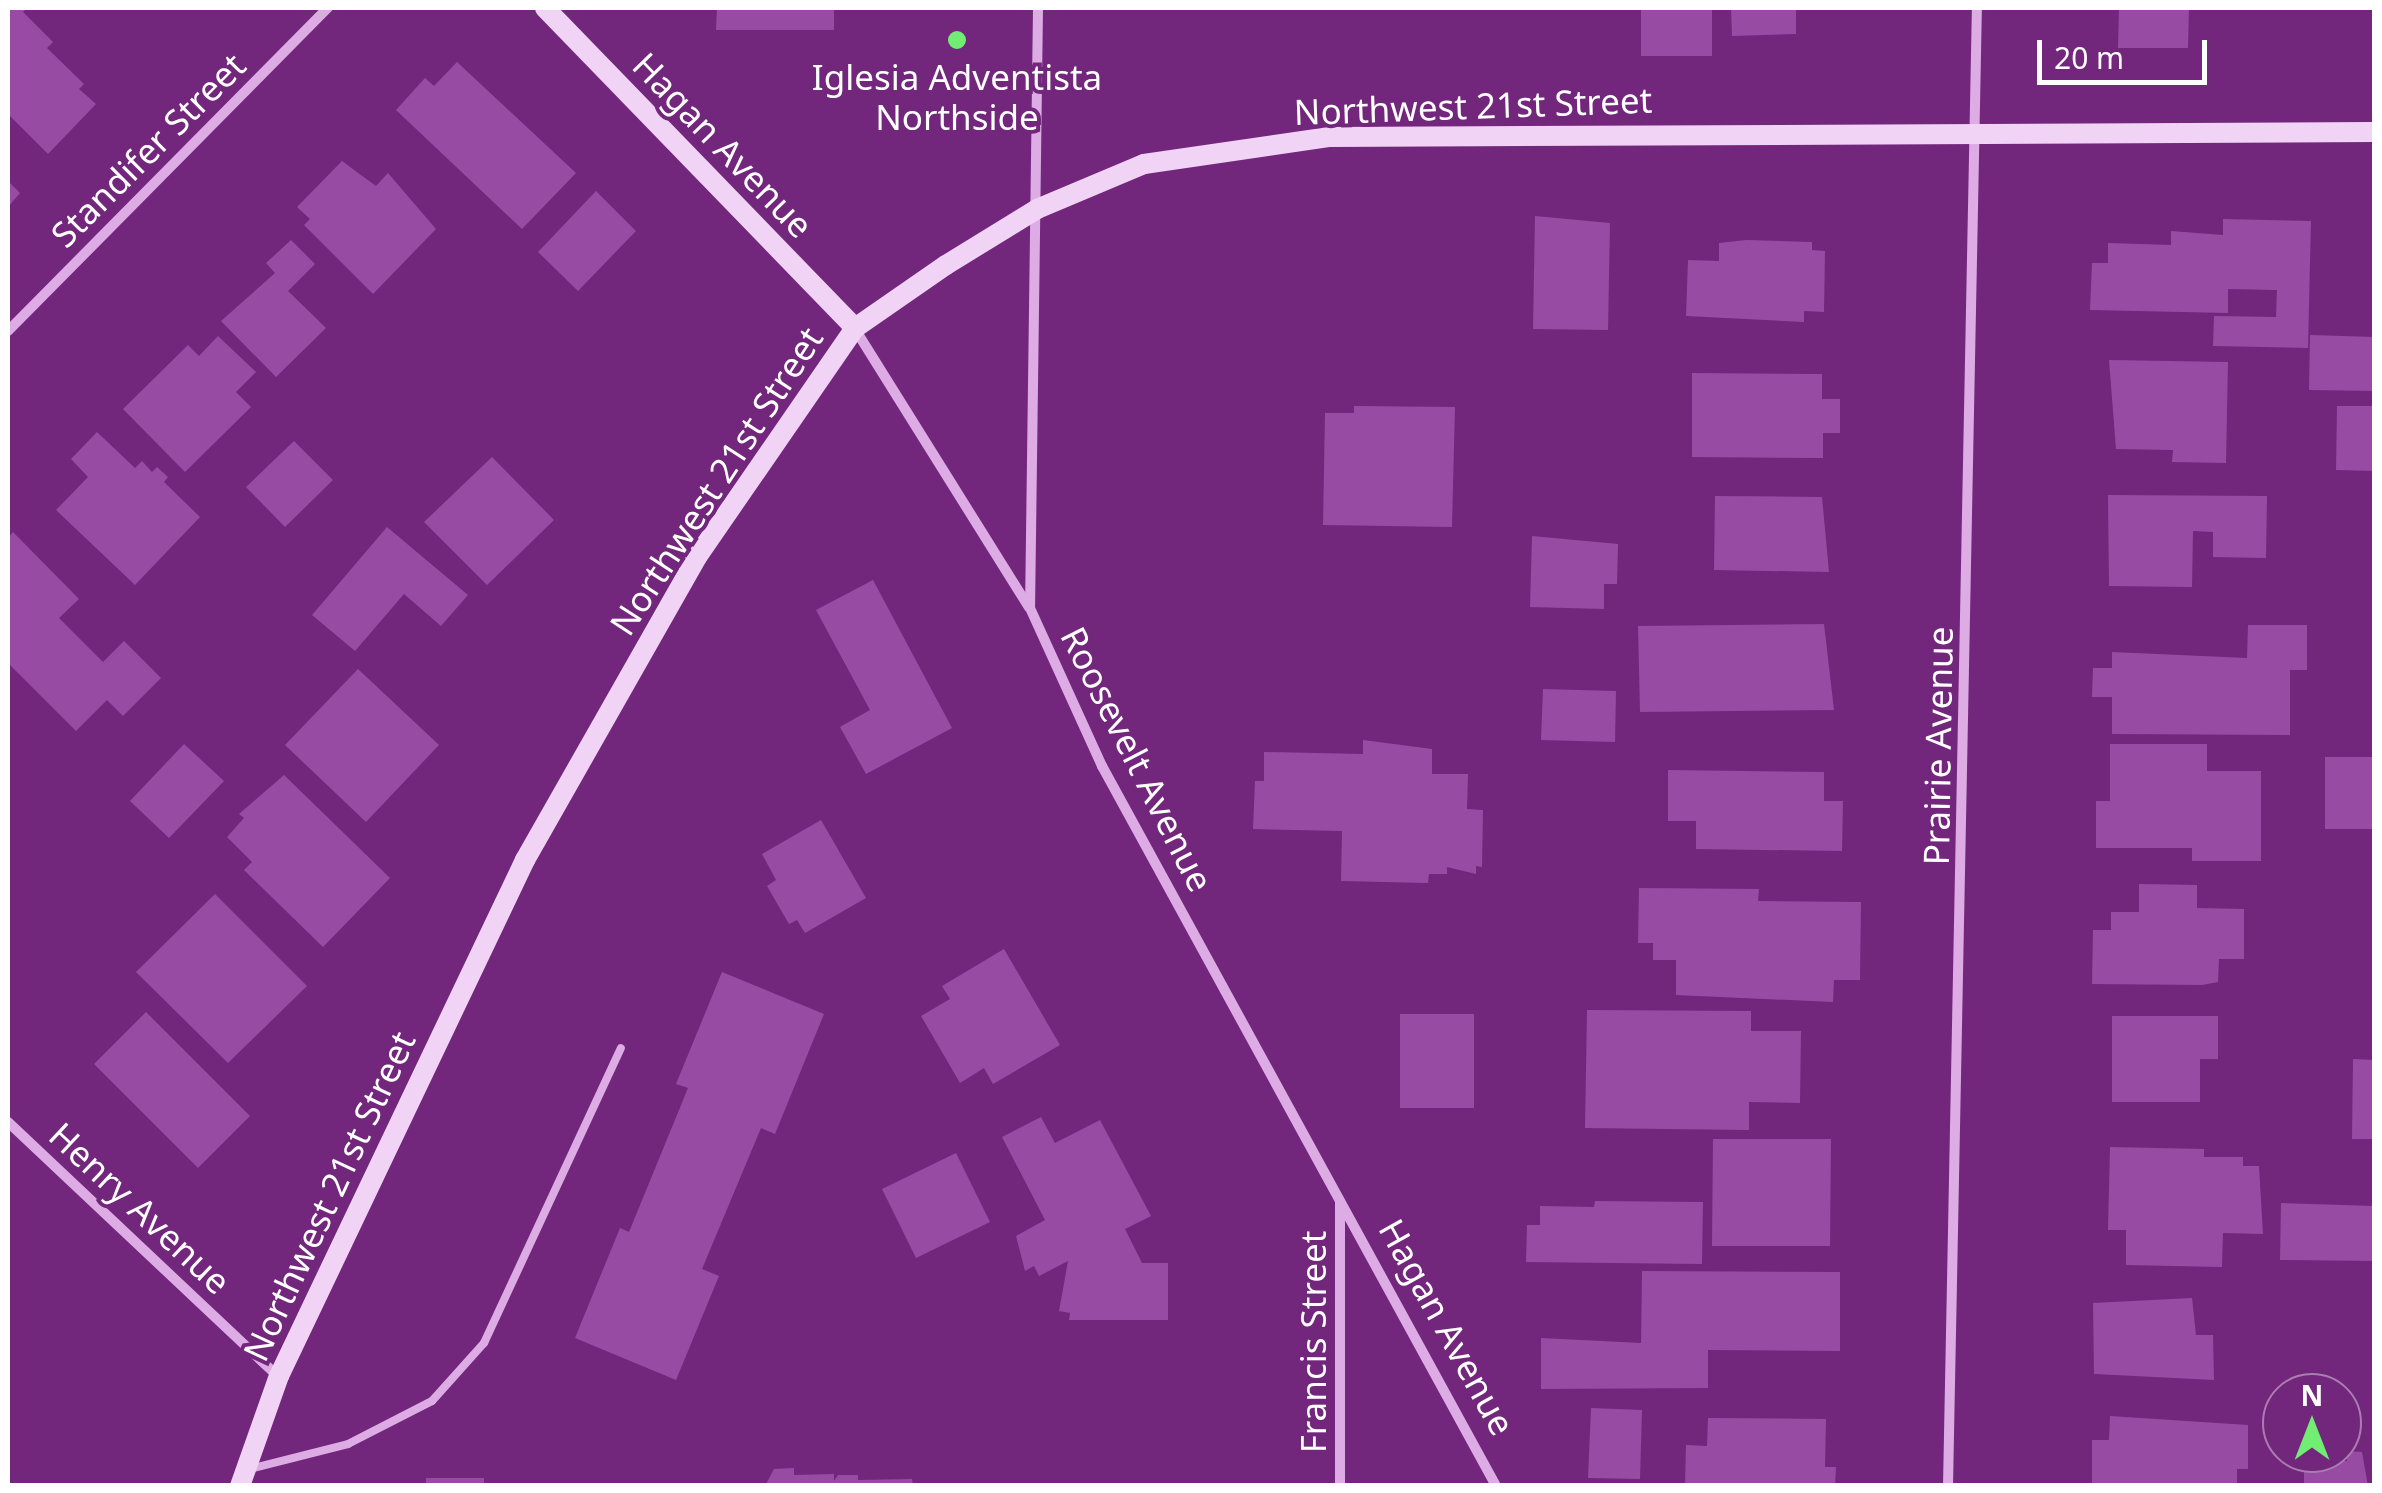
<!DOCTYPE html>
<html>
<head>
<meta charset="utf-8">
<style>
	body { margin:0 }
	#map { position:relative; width:2382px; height:1493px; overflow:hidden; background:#72277c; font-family:"Noto Sans",sans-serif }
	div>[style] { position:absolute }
	.building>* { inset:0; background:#984ba3 }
	.lane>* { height:8px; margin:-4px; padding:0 4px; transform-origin:4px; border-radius:4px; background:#ddace4 }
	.street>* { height:10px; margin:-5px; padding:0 5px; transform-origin:5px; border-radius:5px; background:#ddace4 }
	.secondary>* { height:20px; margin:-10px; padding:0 10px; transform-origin:10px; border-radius:10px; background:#f1d4f5 }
	.dots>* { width:28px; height:28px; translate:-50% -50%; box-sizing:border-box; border:5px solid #72277c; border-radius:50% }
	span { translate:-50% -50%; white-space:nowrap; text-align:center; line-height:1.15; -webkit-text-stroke:8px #72277c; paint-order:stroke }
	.poi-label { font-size:35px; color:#fff }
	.street-label { font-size:35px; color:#fff }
	.frame { position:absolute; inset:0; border:10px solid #fff; pointer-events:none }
	.north { position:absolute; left:2262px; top:1373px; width:100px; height:100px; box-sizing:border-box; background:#72277c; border:2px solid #aa7db0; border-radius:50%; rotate:0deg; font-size:28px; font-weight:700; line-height:40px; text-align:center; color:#fff }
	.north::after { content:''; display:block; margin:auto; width:35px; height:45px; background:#71ed74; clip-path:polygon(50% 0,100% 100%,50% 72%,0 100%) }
	.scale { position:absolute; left:2037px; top:40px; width:170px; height:45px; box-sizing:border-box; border:5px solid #fff; border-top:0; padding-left:12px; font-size:30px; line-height:35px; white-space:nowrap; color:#fff; -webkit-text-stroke:8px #72277c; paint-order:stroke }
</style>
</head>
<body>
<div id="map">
	<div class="building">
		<i style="clip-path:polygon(8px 8px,28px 8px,23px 12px,53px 42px,47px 48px,84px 84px,79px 89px,96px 104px,48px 154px,8px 114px)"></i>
		<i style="clip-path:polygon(717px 8px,834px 8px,834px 30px,716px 30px)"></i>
		<i style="clip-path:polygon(1641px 8px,1712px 8px,1712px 56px,1641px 56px)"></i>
		<i style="clip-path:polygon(1731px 8px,1796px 8px,1796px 34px,1732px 36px)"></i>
		<i style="clip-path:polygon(2119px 8px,2189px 8px,2188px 48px,2118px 48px)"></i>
		<i style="clip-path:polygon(457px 62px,576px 173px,522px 229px,396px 110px,425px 78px,434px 86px)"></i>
		<i style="clip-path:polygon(342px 161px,376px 186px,388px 173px,436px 229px,373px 294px,304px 225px,310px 219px,297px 207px)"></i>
		<i style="clip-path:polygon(8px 181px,20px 193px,8px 207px)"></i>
		<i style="clip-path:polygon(596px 191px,636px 231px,578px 291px,538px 252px)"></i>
		<i style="clip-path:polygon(1535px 216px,1610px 223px,1608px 330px,1533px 329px)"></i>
		<i style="clip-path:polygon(2223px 219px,2311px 221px,2308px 348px,2213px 346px,2214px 316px,2276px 317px,2277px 290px,2228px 289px,2228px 313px,2090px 310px,2092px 263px,2108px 263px,2108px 243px,2171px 245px,2171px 231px,2223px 235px)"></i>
		<i style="clip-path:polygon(291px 240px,315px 264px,288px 291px,326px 328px,276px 377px,221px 321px,275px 273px,266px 263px)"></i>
		<i style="clip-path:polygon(1746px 240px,1812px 242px,1812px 250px,1825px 251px,1824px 312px,1804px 311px,1804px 322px,1686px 316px,1688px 260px,1719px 261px,1719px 243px)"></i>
		<i style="clip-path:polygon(2310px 335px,2374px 337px,2374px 391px,2309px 390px)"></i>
		<i style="clip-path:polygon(218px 336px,256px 372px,236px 392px,251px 407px,185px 472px,123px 409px,188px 345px,199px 356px)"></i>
		<i style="clip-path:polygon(2109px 360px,2228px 362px,2226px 463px,2172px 462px,2173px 450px,2116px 449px)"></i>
		<i style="clip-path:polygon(1692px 373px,1822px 374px,1822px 399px,1840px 399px,1840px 433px,1823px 433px,1823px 458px,1692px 457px)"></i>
		<i style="clip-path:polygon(1354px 406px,1455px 407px,1452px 527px,1323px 525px,1325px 413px,1354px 413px)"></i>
		<i style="clip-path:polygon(2337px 406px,2374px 406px,2374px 471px,2336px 470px)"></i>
		<i style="clip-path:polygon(97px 432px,135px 468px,142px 461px,152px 472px,157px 467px,168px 477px,164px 482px,200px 517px,135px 585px,56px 510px,88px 477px,71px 459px)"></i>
		<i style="clip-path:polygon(294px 441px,333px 480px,285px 527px,246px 487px)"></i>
		<i style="clip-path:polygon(492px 457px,554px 520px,487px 585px,424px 522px)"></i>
		<i style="clip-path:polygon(2108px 495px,2267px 496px,2266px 558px,2213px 557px,2213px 532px,2193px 531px,2192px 587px,2109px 586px)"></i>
		<i style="clip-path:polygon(1715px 496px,1822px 497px,1829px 572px,1714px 570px)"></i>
		<i style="clip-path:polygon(387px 527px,468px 595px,441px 626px,404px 594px,355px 651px,312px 615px)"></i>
		<i style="clip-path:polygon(13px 532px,79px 599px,59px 618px,103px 662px,124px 641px,161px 678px,123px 716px,107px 700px,76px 731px,8px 663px,8px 538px)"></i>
		<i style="clip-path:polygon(1532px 536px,1618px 544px,1617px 584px,1604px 584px,1604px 609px,1530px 607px)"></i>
		<i style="clip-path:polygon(873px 580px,952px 728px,866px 774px,840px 727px,870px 710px,816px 610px)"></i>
		<i style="clip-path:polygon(1824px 624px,1834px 710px,1640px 712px,1638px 626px)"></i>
		<i style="clip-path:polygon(2248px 625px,2307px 625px,2307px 670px,2290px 670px,2290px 735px,2112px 734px,2112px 697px,2092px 697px,2093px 668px,2112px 668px,2112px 652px,2247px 658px)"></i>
		<i style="clip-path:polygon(358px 669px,439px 745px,366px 822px,285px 745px)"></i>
		<i style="clip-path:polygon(1543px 689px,1616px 691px,1615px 742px,1541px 740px)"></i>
		<i style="clip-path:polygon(1363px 740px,1432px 749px,1432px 774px,1468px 774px,1467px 809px,1483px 810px,1482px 867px,1476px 866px,1476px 874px,1447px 867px,1447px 874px,1429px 874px,1428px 883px,1341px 881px,1342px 831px,1253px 829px,1255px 781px,1264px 781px,1264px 752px,1363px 754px)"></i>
		<i style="clip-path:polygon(184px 744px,224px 781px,169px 838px,130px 801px)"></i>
		<i style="clip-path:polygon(2110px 744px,2207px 744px,2207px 771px,2261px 771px,2261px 861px,2192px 861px,2192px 848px,2096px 848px,2096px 801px,2110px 801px)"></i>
		<i style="clip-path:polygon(2325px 757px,2374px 757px,2374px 829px,2325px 829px)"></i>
		<i style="clip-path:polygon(1668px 770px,1824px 772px,1824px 801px,1843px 801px,1842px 851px,1696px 849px,1696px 821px,1668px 821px)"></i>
		<i style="clip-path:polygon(284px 775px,390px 878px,323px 947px,244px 870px,252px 862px,227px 837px,244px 818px,239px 814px)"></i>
		<i style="clip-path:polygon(821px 820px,866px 898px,805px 933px,797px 920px,789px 924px,767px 886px,776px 880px,762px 854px)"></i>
		<i style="clip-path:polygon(2139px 884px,2197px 885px,2197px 908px,2244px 909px,2244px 959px,2219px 959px,2218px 982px,2202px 985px,2092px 984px,2093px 930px,2111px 930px,2111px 912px,2139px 912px)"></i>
		<i style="clip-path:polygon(1639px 888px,1759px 889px,1758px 901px,1861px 902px,1860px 980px,1834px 980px,1833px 1002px,1676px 995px,1676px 960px,1653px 960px,1653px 943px,1638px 943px)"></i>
		<i style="clip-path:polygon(215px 894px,307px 986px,228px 1063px,136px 972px)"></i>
		<i style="clip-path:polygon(1004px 949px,1060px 1045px,993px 1084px,984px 1068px,960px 1083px,921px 1016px,950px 999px,942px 986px)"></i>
		<i style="clip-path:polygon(722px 972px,824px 1014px,775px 1134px,761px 1128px,702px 1269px,719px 1276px,676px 1380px,575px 1338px,620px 1228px,629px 1232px,688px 1088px,676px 1084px)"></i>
		<i style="clip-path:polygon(1587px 1010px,1751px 1011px,1751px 1031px,1801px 1031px,1800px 1103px,1749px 1102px,1749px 1130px,1585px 1128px)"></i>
		<i style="clip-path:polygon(146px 1012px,250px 1116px,198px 1168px,94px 1064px)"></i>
		<i style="clip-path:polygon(1400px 1014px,1474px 1014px,1474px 1108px,1400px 1108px)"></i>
		<i style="clip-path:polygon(2112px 1016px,2218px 1016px,2218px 1059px,2200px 1059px,2200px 1102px,2112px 1102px)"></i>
		<i style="clip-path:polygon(2353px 1059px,2374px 1060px,2374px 1139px,2352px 1139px)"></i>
		<i style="clip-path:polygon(1041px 1117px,1055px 1143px,1100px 1120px,1151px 1216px,1125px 1229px,1142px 1263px,1168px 1263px,1168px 1320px,1069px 1320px,1070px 1313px,1059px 1311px,1068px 1261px,1039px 1276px,1034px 1266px,1025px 1271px,1016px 1236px,1045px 1220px,1002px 1137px)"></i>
		<i style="clip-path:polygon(1713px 1139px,1831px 1139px,1830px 1246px,1712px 1246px)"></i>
		<i style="clip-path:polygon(2110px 1147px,2204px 1149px,2204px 1157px,2243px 1157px,2243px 1166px,2259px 1166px,2263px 1234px,2223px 1233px,2222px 1267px,2126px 1265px,2126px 1230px,2108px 1230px)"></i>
		<i style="clip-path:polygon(956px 1153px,990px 1222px,916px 1258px,882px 1189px)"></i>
		<i style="clip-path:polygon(1595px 1201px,1703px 1202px,1702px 1264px,1526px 1262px,1527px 1225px,1540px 1225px,1540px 1206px,1594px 1207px)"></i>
		<i style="clip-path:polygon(2281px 1203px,2374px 1206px,2374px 1261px,2280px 1260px)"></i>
		<i style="clip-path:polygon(1642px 1271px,1840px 1272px,1840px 1351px,1708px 1350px,1708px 1388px,1541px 1389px,1541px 1338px,1641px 1343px)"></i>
		<i style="clip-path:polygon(2192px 1298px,2196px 1335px,2213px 1335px,2214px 1380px,2094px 1374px,2093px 1303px)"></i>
		<i style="clip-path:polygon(1591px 1408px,1642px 1410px,1640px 1479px,1588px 1478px)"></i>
		<i style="clip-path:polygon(2110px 1416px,2248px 1425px,2248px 1469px,2237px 1469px,2237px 1486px,2092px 1483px,2092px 1440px,2109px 1440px)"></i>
		<i style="clip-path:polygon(1708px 1418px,1826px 1419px,1825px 1467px,1836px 1467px,1835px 1486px,1685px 1486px,1686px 1445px,1707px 1446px)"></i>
		<i style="clip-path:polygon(2347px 1451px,2362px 1452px,2368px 1486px,2304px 1486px,2304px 1461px,2347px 1461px)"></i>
		<i style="clip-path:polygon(794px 1468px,794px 1475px,834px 1474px,834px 1481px,838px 1475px,858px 1475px,858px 1480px,912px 1479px,913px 1486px,765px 1486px,774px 1469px)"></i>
		<i style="clip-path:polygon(426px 1478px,484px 1478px,484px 1486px,426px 1486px)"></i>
	</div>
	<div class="lane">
		<i style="left:250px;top:1469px;width:101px;rotate:-14.3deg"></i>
		<i style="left:348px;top:1444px;width:94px;rotate:-27.1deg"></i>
		<i style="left:432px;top:1401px;width:78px;rotate:-48.1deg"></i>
		<i style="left:484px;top:1343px;width:325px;rotate:-65.1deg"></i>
	</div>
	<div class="street">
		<i style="left:1038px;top:8px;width:600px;rotate:90.76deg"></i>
		<i style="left:1030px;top:608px;width:174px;rotate:65.5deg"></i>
		<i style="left:1102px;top:766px;width:821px;rotate:61.31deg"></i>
		<i style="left:855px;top:329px;width:328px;rotate:58deg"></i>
		<i style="left:8px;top:331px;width:455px;rotate:-45.3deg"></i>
		<i style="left:8px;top:1122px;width:371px;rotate:43.3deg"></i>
		<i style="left:1340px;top:1486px;width:284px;rotate:-90deg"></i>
		<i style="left:1948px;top:1486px;width:1478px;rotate:-88.88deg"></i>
	</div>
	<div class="secondary">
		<i style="left:545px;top:8px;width:446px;rotate:45.9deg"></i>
		<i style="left:240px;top:1486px;width:117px;rotate:-70.5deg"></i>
		<i style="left:279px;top:1376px;width:572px;rotate:-64.51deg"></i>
		<i style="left:525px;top:860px;width:348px;rotate:-60.4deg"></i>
		<i style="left:697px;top:557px;width:278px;rotate:-55.4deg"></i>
		<i style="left:855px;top:328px;width:111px;rotate:-34.7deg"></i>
		<i style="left:946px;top:265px;width:107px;rotate:-31.6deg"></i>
		<i style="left:1037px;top:209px;width:116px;rotate:-22.8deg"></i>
		<i style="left:1144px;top:164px;width:188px;rotate:-8.3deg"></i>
		<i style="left:1330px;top:137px;width:1044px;rotate:-0.27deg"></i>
	</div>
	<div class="dots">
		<i style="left:957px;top:40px;background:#71ed74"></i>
	</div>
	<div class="poi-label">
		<span style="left:957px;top:97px">Iglesia Adventista<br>Northside</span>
	</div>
	<div class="street-label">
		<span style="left:1473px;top:106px;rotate:-2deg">Northwest 21st Street</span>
		<span style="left:723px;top:145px;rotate:46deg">Hagan Avenue</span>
		<span style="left:148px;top:150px;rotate:-45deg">Standifer Street</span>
		<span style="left:716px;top:481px;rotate:-57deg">Northwest 21st Street</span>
		<span style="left:1938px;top:746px;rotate:-89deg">Prairie Avenue</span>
		<span style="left:1137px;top:759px;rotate:63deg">Roosevelt Avenue</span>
		<span style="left:329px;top:1196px;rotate:-65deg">Northwest 21st Street</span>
		<span style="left:140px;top:1208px;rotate:43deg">Henry Avenue</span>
		<span style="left:1447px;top:1327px;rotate:61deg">Hagan Avenue</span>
		<span style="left:1313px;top:1342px;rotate:-90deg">Francis Street</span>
	</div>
	<div class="frame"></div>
	<div class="north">N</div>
	<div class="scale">20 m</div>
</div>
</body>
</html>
